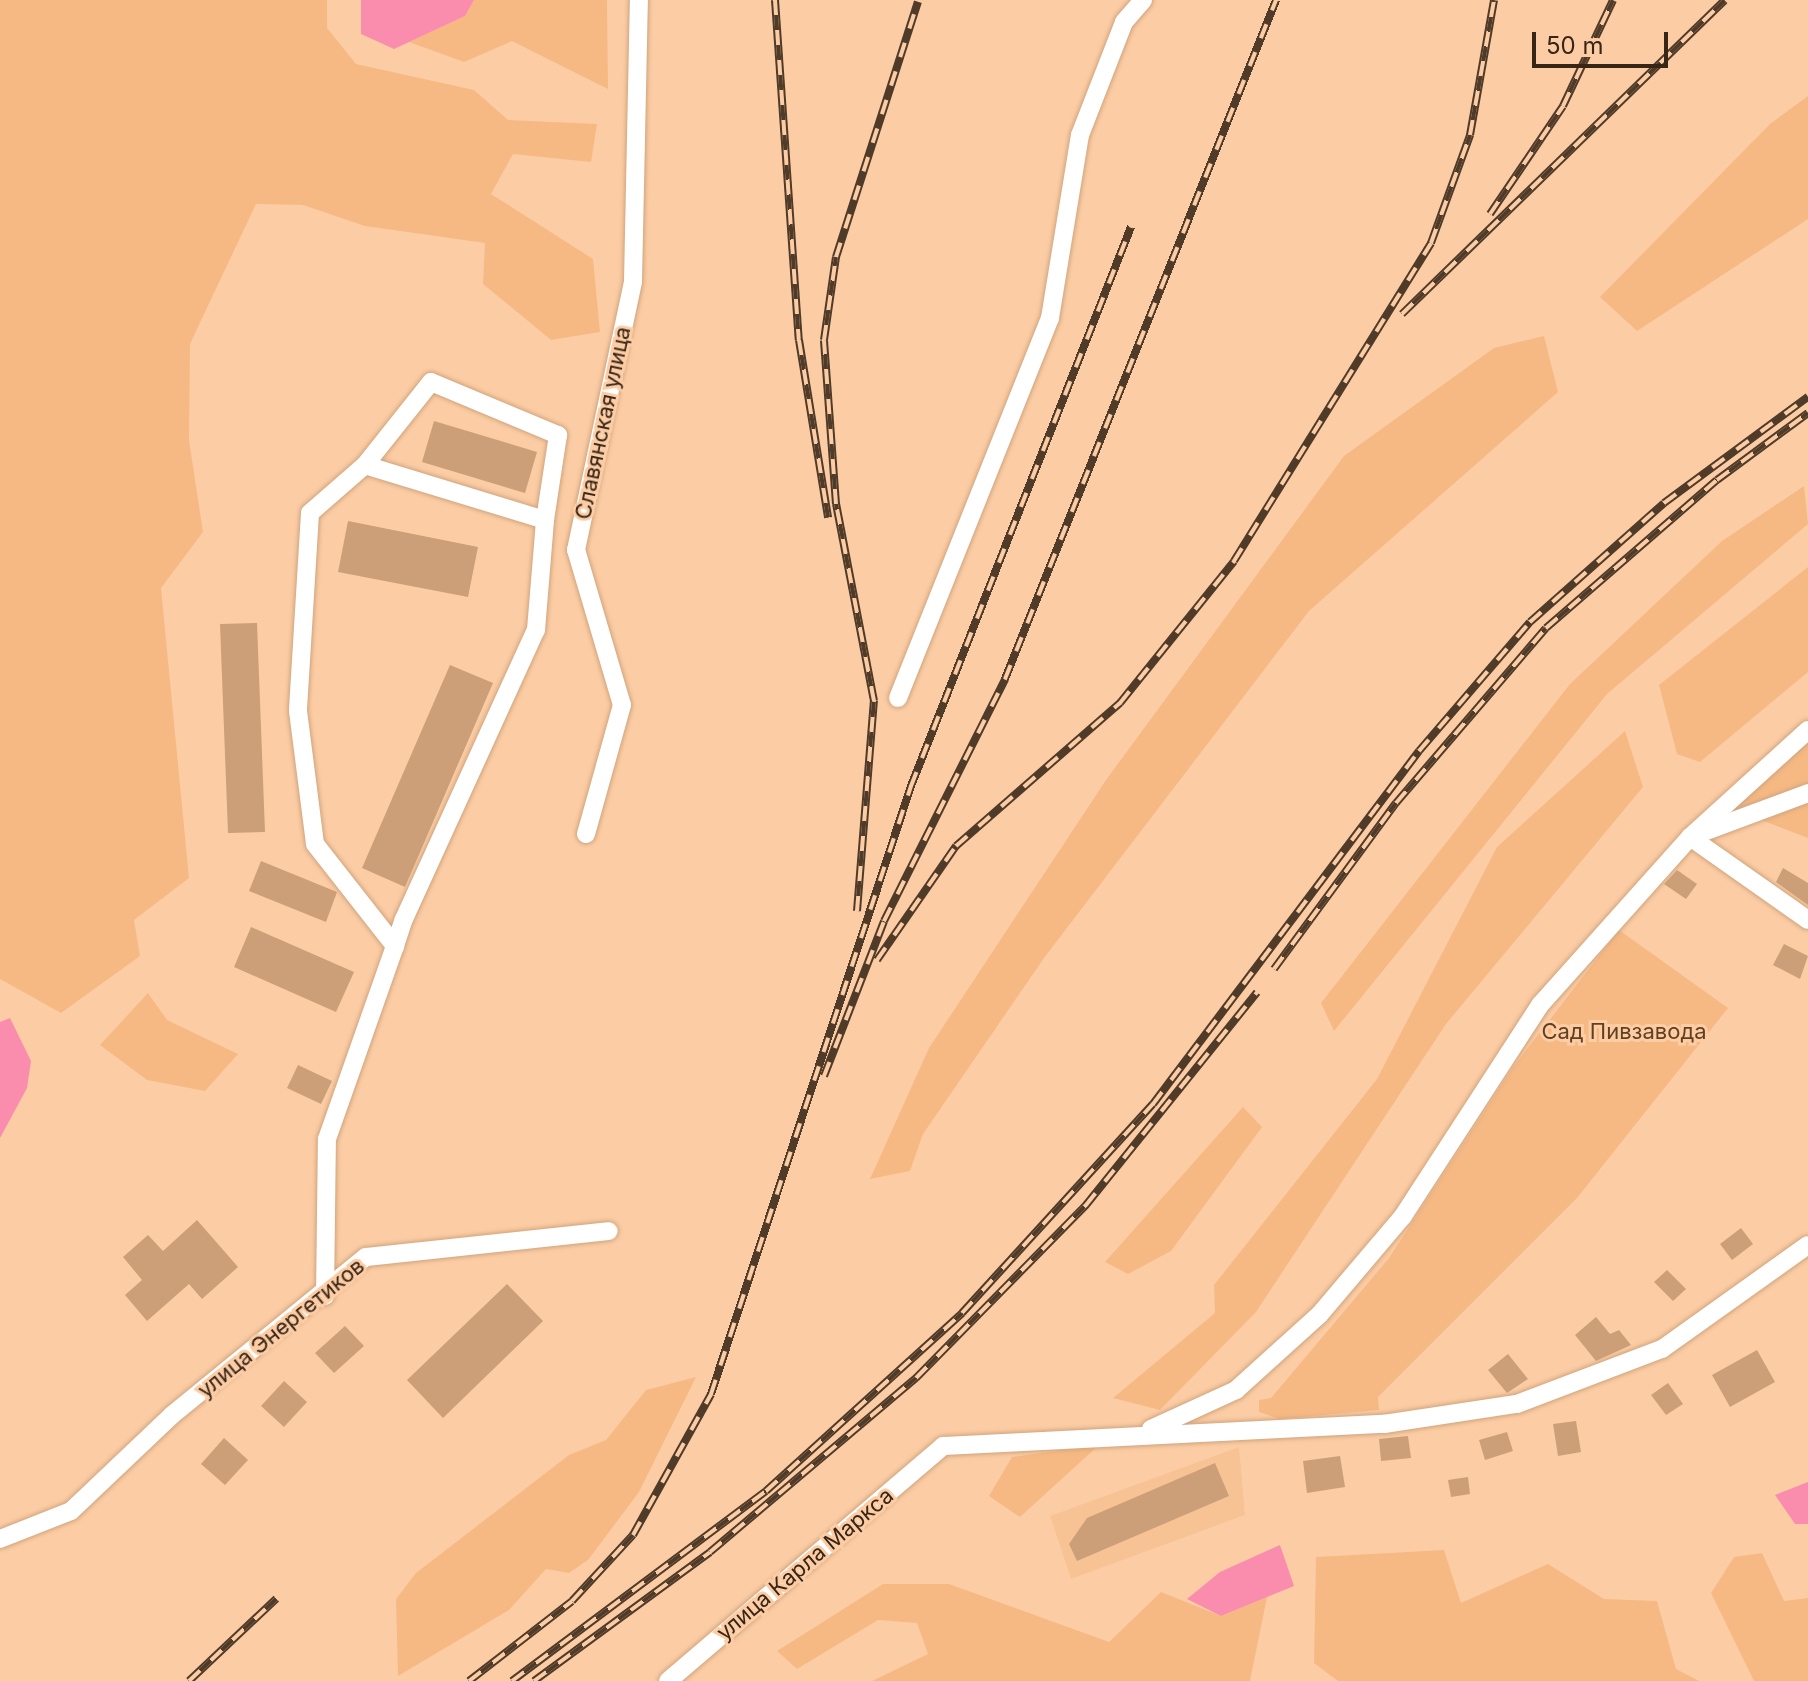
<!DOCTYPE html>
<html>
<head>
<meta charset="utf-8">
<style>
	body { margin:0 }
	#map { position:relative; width:1808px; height:1681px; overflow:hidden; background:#fccda5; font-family:Inter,sans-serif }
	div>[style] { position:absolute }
	.built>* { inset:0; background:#f7c395 }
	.green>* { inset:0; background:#f6b984 }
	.water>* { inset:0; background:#fa8dad }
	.building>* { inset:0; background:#cc9f78 }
	.roads { filter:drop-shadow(0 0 2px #d1a47d) drop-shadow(0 0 2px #d1a47d) }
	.minor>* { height:18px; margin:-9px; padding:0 9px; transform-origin:9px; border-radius:9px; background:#fff }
	.rail>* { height:8px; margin-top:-4px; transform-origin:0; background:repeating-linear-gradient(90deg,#fccda5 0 15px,#503a28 0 30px); box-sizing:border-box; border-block:2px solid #503a28 }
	span { translate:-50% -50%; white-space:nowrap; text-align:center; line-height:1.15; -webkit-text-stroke:6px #fccda5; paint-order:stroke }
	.street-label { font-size:22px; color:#372516 }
	.park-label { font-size:22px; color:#613f1f }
	.scale { position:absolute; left:1532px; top:32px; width:136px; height:36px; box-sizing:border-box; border:4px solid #372516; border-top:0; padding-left:10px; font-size:24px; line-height:28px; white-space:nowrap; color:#372516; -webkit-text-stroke:6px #fccda5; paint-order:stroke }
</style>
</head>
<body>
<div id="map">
	<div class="built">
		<i style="clip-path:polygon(1239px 1447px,1245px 1515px,1071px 1579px,1050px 1516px)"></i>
	</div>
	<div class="green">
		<i style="clip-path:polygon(0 0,327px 0,327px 28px,356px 64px,474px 90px,508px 120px,597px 124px,591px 162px,513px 154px,491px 194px,593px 259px,600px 332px,551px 340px,483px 284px,485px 243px,365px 226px,303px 205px,256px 204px,190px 344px,189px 440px,203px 532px,161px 588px,189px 878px,134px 920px,140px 956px,61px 1013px,0 979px)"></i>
		<i style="clip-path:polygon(474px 0,607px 0,608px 89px,512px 41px,464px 62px,409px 42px,465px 16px)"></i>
		<i style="clip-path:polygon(1808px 96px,1808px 219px,1637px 331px,1600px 297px,1770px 124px)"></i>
		<i style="clip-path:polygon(1544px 336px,1558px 392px,1309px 611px,1044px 958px,923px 1134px,910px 1171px,870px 1179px,929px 1048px,1106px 780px,1344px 456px,1494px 348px)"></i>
		<i style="clip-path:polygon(1804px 486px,1808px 524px,1607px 694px,1334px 1031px,1321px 1003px,1570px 684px,1722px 541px)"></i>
		<i style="clip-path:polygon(1808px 567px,1808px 672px,1700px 762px,1677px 754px,1659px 685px)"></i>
		<i style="clip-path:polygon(1625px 731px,1643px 787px,1446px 1024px,1256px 1312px,1160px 1410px,1113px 1398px,1215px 1313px,1214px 1285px,1377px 1079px,1497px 847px)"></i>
		<i style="clip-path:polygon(1808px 739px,1808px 838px,1728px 807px)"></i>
		<i style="clip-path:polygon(1619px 930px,1728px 1008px,1577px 1198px,1378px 1397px,1379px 1410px,1280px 1419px,1259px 1412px,1259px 1400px,1271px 1398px,1389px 1258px,1514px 1066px)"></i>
		<i style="clip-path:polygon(148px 993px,167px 1020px,238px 1054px,205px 1091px,147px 1080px,100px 1045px)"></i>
		<i style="clip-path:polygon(1243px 1107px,1262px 1127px,1171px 1251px,1128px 1274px,1105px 1262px)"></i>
		<i style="clip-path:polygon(696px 1377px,639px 1492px,588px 1560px,569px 1573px,546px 1569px,509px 1610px,398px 1676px,396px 1599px,416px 1573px,569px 1455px,606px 1440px,646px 1390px)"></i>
		<i style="clip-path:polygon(1099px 1445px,1020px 1517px,989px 1496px,1012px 1457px)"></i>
		<i style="clip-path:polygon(1444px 1550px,1461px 1603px,1548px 1564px,1604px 1599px,1657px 1601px,1676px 1669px,1699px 1681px,1338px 1681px,1314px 1663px,1316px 1557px)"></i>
		<i style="clip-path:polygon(1762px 1553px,1784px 1601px,1808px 1598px,1808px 1681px,1754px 1681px,1711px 1593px,1734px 1557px)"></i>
		<i style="clip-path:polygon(883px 1584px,949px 1584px,1109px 1642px,1161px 1592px,1221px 1616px,1267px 1597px,1250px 1681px,872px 1681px,928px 1654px,917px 1623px,878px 1620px,797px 1669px,777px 1651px)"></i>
	</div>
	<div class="water">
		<i style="clip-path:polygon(361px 0,474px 0,465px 16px,394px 49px,361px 34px)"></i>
		<i style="clip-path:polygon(10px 1018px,31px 1061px,27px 1088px,0 1138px,0 1022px)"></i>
		<i style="clip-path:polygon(1808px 1482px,1808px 1524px,1795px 1524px,1775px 1495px)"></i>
		<i style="clip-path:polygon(1280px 1545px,1294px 1586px,1221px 1616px,1187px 1599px,1220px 1572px)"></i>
	</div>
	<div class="building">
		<i style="clip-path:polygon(434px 421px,537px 452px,525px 493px,422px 462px)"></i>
		<i style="clip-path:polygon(348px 521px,478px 547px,468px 597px,338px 572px)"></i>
		<i style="clip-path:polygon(257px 623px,265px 832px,228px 833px,220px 624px)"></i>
		<i style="clip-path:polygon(450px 665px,493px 683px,405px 887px,362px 868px)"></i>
		<i style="clip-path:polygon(261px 861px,337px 892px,326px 922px,249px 891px)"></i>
		<i style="clip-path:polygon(1783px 868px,1808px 883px,1808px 905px,1776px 882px)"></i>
		<i style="clip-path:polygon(1677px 870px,1697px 884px,1686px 899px,1664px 884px)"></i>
		<i style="clip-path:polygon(251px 927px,354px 972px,336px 1012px,234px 967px)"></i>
		<i style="clip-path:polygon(1784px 944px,1808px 956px,1800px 979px,1773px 965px)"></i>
		<i style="clip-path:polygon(298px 1065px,332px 1081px,321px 1104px,287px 1088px)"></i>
		<i style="clip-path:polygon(197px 1220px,238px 1267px,202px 1299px,189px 1284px,147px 1321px,125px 1295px,142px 1280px,123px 1257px,148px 1235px,163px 1251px)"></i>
		<i style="clip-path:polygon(1741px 1228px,1753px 1244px,1732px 1260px,1720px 1244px)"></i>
		<i style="clip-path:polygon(1667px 1270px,1686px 1289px,1673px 1301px,1654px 1282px)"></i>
		<i style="clip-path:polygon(507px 1284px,543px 1321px,443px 1418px,407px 1380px)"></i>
		<i style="clip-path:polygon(1596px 1317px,1610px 1334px,1619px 1330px,1631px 1345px,1596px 1361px,1575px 1335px)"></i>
		<i style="clip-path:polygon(345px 1326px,364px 1346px,334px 1373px,315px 1353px)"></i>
		<i style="clip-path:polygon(1757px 1350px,1775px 1382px,1730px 1407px,1712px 1375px)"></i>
		<i style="clip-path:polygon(1508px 1354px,1528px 1379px,1507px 1393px,1488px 1370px)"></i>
		<i style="clip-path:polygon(284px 1381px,307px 1402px,284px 1427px,261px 1406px)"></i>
		<i style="clip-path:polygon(1668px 1383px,1683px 1404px,1666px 1415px,1651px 1395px)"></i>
		<i style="clip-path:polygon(1576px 1421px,1581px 1452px,1558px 1456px,1553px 1424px)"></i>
		<i style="clip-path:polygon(1507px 1432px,1513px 1451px,1485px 1460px,1479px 1440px)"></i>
		<i style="clip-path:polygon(1408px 1436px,1411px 1458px,1381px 1461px,1379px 1439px)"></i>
		<i style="clip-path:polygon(224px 1438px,248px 1460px,225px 1485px,201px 1464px)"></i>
		<i style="clip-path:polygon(1340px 1456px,1345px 1487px,1307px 1493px,1303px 1461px)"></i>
		<i style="clip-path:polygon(1215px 1463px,1229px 1496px,1077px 1561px,1069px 1544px,1087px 1518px)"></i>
		<i style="clip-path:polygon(1468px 1477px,1470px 1494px,1451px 1497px,1448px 1480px)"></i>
	</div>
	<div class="roads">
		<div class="minor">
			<i style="left:365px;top:465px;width:106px;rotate:-51.5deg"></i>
			<i style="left:431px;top:382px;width:138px;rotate:22.7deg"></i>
			<i style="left:558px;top:435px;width:86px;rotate:98.7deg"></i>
			<i style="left:898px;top:698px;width:409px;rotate:-68.2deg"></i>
			<i style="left:1050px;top:318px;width:185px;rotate:-80.7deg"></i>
			<i style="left:1080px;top:135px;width:121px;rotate:-68.7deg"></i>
			<i style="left:1124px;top:22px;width:29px;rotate:-49deg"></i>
			<i style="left:1808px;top:730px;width:159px;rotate:137.8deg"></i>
			<i style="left:1690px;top:837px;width:126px;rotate:-20.4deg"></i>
			<i style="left:586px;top:834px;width:134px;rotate:-74.4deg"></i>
			<i style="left:622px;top:705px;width:162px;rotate:-106.5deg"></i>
			<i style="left:576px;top:550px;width:275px;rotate:-78deg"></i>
			<i style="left:633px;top:281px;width:281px;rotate:-88.8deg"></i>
			<i style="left:325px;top:1296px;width:157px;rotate:-89.3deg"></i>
			<i style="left:327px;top:1139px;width:205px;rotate:-70.6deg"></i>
			<i style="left:395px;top:946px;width:28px;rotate:-72deg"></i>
			<i style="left:404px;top:919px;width:318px;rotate:-65.5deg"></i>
			<i style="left:536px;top:630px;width:110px;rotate:-85.3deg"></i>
			<i style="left:545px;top:520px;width:188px;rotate:-163deg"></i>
			<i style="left:365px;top:465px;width:73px;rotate:138.9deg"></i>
			<i style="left:310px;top:513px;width:198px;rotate:93.5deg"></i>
			<i style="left:298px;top:711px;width:134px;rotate:82.7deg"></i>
			<i style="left:315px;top:844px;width:130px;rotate:51.9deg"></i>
			<i style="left:1151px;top:1429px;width:94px;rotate:-24.6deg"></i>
			<i style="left:1236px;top:1390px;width:113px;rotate:-42.1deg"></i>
			<i style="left:1320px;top:1314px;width:128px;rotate:-49.7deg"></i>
			<i style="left:1403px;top:1216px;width:252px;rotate:-57deg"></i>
			<i style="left:1540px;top:1005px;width:225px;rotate:-48.2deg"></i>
			<i style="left:1690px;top:837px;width:144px;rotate:35.1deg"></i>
			<i style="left:0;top:1539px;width:76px;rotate:-21.5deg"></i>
			<i style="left:71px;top:1511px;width:139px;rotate:-43.5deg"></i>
			<i style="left:172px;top:1415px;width:250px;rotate:-39.2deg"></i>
			<i style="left:366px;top:1257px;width:244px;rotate:-6.1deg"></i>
			<i style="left:668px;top:1681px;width:362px;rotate:-40.5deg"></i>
			<i style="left:943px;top:1446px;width:442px;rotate:-2.9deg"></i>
			<i style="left:1384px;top:1424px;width:134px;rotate:-8.6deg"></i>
			<i style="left:1517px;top:1404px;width:155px;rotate:-20.8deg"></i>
			<i style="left:1662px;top:1349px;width:179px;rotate:-35.5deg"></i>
		</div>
	</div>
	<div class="rail">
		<i style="left:775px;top:0;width:341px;rotate:86deg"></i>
		<i style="left:799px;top:340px;width:180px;rotate:80.7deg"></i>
		<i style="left:1490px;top:214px;width:130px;rotate:-55.9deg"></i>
		<i style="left:1563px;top:106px;width:117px;rotate:-64.7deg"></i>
		<i style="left:1402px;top:314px;width:450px;rotate:-44.2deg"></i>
		<i style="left:857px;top:911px;width:211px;rotate:-85.4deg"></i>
		<i style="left:874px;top:701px;width:201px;rotate:-100.9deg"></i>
		<i style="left:836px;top:504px;width:164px;rotate:-94.2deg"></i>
		<i style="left:824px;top:340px;width:84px;rotate:-81.8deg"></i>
		<i style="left:836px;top:257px;width:268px;rotate:-72.2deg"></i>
		<i style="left:877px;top:960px;width:139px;rotate:-55.3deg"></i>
		<i style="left:956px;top:846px;width:218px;rotate:-41.1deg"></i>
		<i style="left:1120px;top:703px;width:182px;rotate:-51.2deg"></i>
		<i style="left:1234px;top:561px;width:374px;rotate:-58.2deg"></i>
		<i style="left:1431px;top:243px;width:115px;rotate:-70.1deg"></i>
		<i style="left:1470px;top:135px;width:137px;rotate:-79.9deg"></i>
		<i style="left:1274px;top:969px;width:206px;rotate:-53.7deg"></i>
		<i style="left:1396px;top:803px;width:230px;rotate:-49.4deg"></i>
		<i style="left:1546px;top:628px;width:226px;rotate:-40.9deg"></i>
		<i style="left:1717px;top:480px;width:113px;rotate:-36.4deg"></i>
		<i style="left:824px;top:1076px;width:166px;rotate:-68.8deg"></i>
		<i style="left:884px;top:921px;width:271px;rotate:-63.4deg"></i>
		<i style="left:1005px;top:679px;width:731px;rotate:-68.24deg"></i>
		<i style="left:189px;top:1681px;width:120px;rotate:-43.3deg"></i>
		<i style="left:469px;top:1681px;width:130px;rotate:-37.8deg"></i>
		<i style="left:572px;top:1601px;width:90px;rotate:-47.3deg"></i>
		<i style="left:633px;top:1535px;width:161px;rotate:-61deg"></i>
		<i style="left:711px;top:1394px;width:640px;rotate:-71.79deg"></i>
		<i style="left:911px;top:786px;width:601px;rotate:-68.52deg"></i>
		<i style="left:512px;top:1681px;width:317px;rotate:-36.8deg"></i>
		<i style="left:766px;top:1491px;width:265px;rotate:-42.2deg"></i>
		<i style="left:962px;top:1313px;width:283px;rotate:-47.6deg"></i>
		<i style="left:1153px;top:1104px;width:442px;rotate:-53deg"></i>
		<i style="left:1419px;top:751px;width:170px;rotate:-49.3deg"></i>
		<i style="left:1530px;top:622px;width:179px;rotate:-41.6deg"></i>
		<i style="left:1664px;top:503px;width:179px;rotate:-36.4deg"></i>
		<i style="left:534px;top:1681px;width:218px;rotate:-36.2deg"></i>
		<i style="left:710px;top:1552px;width:270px;rotate:-40.2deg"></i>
		<i style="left:916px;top:1378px;width:243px;rotate:-45.5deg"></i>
		<i style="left:1086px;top:1205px;width:273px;rotate:-51.2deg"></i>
	</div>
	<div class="street-label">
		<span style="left:603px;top:423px;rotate:-78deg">Славянская улица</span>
		<span style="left:281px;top:1328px;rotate:-39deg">улица Энергетиков</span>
		<span style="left:805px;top:1564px;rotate:-40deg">улица Карла Маркса</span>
	</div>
	<div class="park-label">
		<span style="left:1624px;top:1032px">Сад Пивзавода</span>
	</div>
	<div class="scale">50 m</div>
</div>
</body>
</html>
